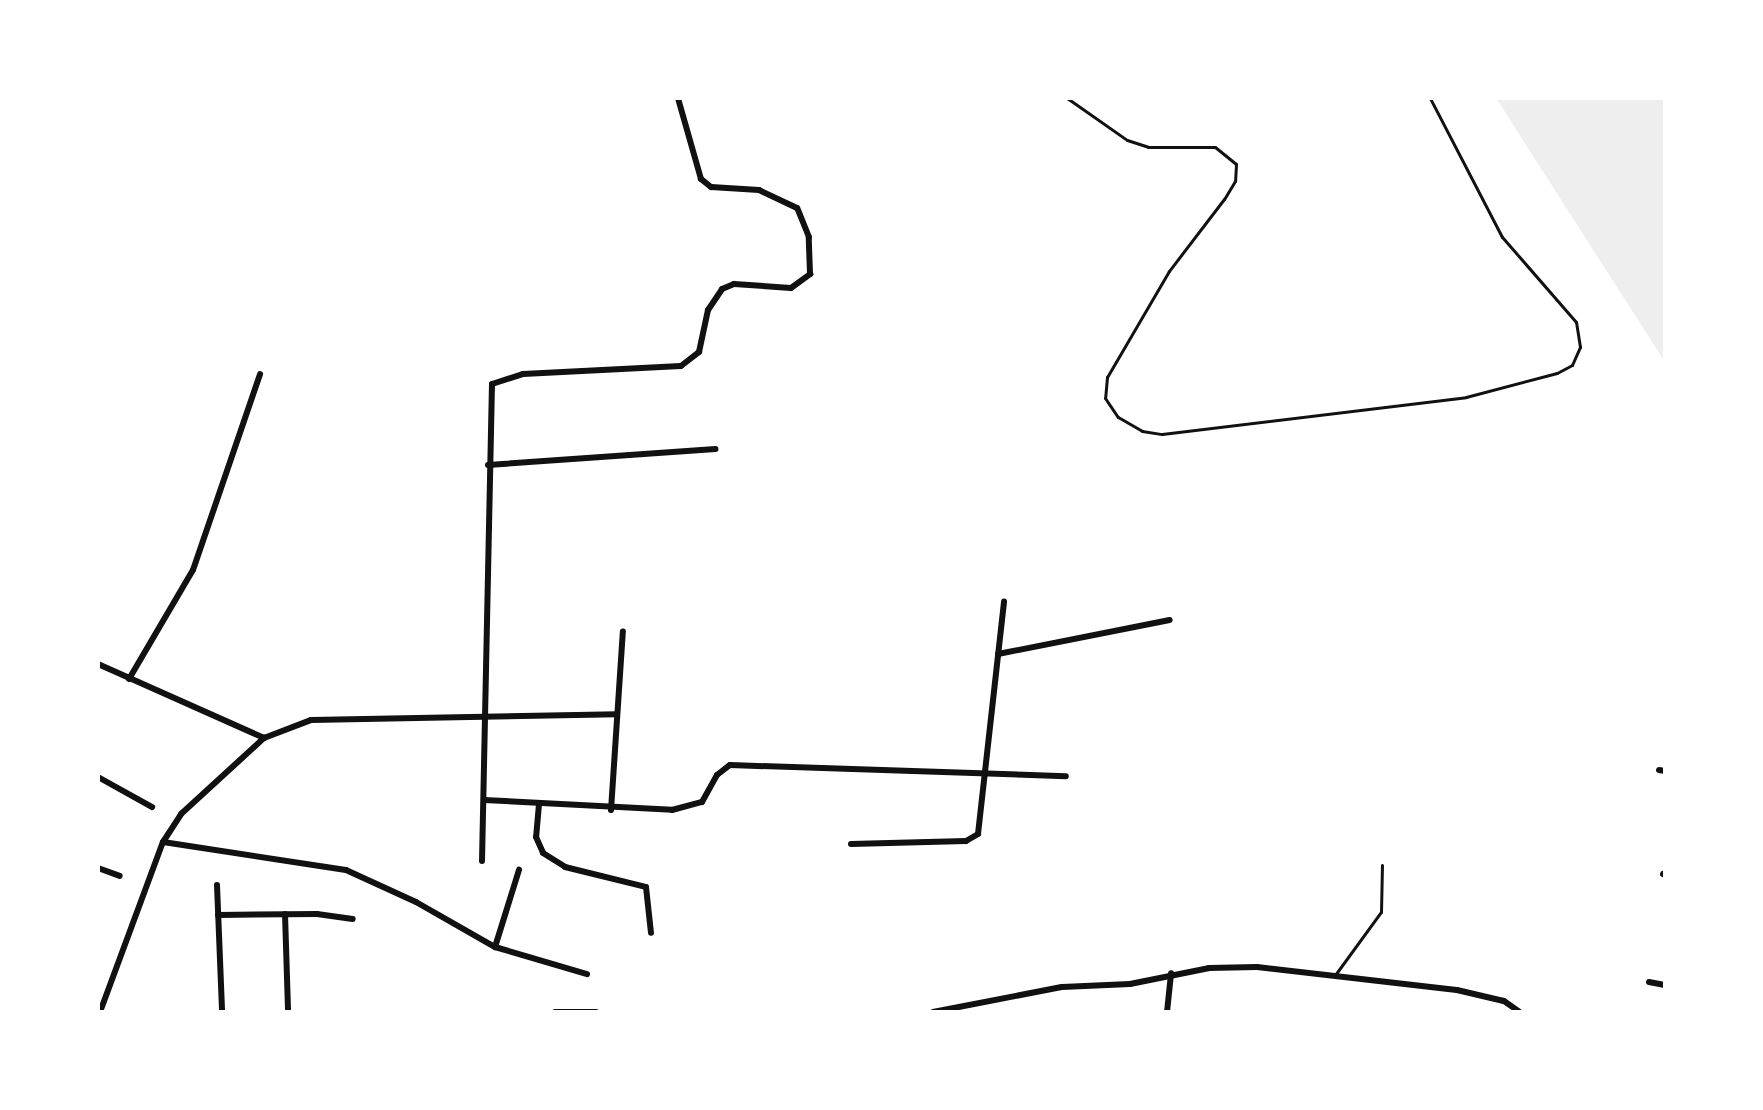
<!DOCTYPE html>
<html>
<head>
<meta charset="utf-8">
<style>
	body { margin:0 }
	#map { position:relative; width:1763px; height:1110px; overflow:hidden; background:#fff; font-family:"PT Sans",sans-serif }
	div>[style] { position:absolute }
	.green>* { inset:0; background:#eee }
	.service>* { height:3px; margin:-1.5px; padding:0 1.5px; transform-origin:1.5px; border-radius:1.5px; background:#111 }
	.minor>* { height:6px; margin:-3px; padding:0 3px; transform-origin:3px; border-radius:3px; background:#111 }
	span { translate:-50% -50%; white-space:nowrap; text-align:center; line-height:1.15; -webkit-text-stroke:8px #fff; paint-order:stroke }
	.frame { position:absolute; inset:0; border:100px solid #fff; pointer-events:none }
</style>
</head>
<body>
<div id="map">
	<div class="green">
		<i style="clip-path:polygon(1496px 98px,1665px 98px,1665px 362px,1588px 242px)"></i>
	</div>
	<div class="service">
		<i style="left:1067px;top:98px;width:73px;rotate:35deg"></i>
		<i style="left:1127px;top:140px;width:22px;rotate:18deg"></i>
		<i style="left:1148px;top:147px;width:67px"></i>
		<i style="left:1215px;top:147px;width:27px;rotate:39deg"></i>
		<i style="left:1236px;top:164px;width:17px;rotate:93deg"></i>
		<i style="left:1235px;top:181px;width:21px;rotate:121deg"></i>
		<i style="left:1224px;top:199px;width:91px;rotate:127.4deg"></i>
		<i style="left:1169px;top:271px;width:123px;rotate:120.3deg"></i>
		<i style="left:1107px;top:377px;width:21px;rotate:95deg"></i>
		<i style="left:1105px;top:398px;width:23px;rotate:56deg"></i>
		<i style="left:1118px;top:417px;width:28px;rotate:30deg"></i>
		<i style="left:1142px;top:431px;width:20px;rotate:9deg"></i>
		<i style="left:1162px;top:434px;width:306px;rotate:-6.9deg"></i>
		<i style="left:1466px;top:397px;width:94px;rotate:-14.8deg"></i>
		<i style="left:1557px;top:373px;width:17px;rotate:-28deg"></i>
		<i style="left:1572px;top:365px;width:20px;rotate:-66deg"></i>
		<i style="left:1580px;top:347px;width:25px;rotate:-99deg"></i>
		<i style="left:1576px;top:322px;width:113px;rotate:-131deg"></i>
		<i style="left:1502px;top:237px;width:157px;rotate:-117.4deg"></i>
		<i style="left:1335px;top:975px;width:78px;rotate:-53.9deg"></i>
		<i style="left:1381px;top:912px;width:47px;rotate:-88.8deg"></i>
	</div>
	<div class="minor">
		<i style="left:488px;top:465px;width:228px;rotate:-4deg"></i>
		<i style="left:998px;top:654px;width:175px;rotate:-11.2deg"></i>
		<i style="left:98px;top:664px;width:182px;rotate:24deg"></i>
		<i style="left:129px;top:679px;width:126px;rotate:-59.6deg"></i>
		<i style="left:193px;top:570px;width:207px;rotate:-71.1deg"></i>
		<i style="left:1659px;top:770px;width:6px;rotate:9deg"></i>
		<i style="left:98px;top:777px;width:62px;rotate:29.1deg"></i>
		<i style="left:484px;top:800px;width:188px;rotate:3deg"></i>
		<i style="left:672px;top:810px;width:31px;rotate:-15deg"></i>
		<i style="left:702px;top:802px;width:31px;rotate:-61deg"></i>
		<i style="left:717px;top:775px;width:16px;rotate:-38deg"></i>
		<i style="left:730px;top:765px;width:336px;rotate:1.9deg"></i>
		<i style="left:539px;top:804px;width:33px;rotate:95deg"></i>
		<i style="left:536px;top:837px;width:17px;rotate:66deg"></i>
		<i style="left:543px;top:853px;width:26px;rotate:32deg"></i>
		<i style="left:565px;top:867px;width:83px;rotate:13.9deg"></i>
		<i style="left:646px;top:887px;width:46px;rotate:83.8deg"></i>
		<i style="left:611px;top:810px;width:179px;rotate:-86.2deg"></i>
		<i style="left:163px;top:842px;width:185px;rotate:8.7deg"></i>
		<i style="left:346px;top:870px;width:77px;rotate:24.6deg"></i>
		<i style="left:416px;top:902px;width:91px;rotate:29.7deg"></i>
		<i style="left:495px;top:947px;width:96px;rotate:16.4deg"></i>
		<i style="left:851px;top:844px;width:115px;rotate:-1.5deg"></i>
		<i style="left:966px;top:841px;width:14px;rotate:-30deg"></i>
		<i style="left:978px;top:834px;width:234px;rotate:-83.6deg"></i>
		<i style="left:482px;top:861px;width:477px;rotate:-88.8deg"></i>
		<i style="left:492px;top:384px;width:33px;rotate:-18deg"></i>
		<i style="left:523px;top:374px;width:158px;rotate:-2.9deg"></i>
		<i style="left:681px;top:366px;width:23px;rotate:-38deg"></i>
		<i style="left:699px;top:352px;width:43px;rotate:-77.9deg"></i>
		<i style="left:708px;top:310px;width:25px;rotate:-56deg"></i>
		<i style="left:722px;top:289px;width:13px;rotate:-23deg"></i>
		<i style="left:734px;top:284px;width:57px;rotate:4deg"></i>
		<i style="left:791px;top:288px;width:24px;rotate:-36deg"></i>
		<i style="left:810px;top:274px;width:37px;rotate:-92deg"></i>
		<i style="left:809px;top:237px;width:31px;rotate:-112deg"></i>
		<i style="left:797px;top:208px;width:42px;rotate:-154.7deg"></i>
		<i style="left:759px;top:190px;width:48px;rotate:-176.4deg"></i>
		<i style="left:711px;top:187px;width:13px;rotate:-141deg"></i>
		<i style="left:701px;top:179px;width:84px;rotate:-105.9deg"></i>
		<i style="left:98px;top:868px;width:23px;rotate:20deg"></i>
		<i style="left:1663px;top:874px;width:2px;rotate:27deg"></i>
		<i style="left:217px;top:885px;width:127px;rotate:87.7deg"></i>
		<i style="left:285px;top:914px;width:98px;rotate:88.2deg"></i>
		<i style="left:218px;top:915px;width:99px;rotate:-0.6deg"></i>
		<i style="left:317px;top:914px;width:36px;rotate:8deg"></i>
		<i style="left:495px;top:947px;width:81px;rotate:-72.7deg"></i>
		<i style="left:1649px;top:982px;width:16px;rotate:11deg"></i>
		<i style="left:100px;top:1012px;width:181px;rotate:-69.7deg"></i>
		<i style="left:163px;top:842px;width:33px;rotate:-57deg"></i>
		<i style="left:181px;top:814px;width:113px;rotate:-42.5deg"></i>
		<i style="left:264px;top:738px;width:50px;rotate:-21deg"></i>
		<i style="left:311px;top:720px;width:306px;rotate:-1.1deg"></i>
		<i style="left:555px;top:1012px;width:41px"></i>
		<i style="left:933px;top:1012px;width:131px;rotate:-11deg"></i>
		<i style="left:1062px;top:987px;width:68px;rotate:-2.5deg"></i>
		<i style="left:1130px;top:984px;width:81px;rotate:-11.4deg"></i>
		<i style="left:1209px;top:968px;width:48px;rotate:-1.2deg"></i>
		<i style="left:1257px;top:967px;width:201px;rotate:6.6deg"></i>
		<i style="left:1457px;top:990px;width:48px;rotate:13.2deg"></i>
		<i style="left:1504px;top:1001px;width:19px;rotate:35deg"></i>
		<i style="left:1167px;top:1012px;width:39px;rotate:-84deg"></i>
	</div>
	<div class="frame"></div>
</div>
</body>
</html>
